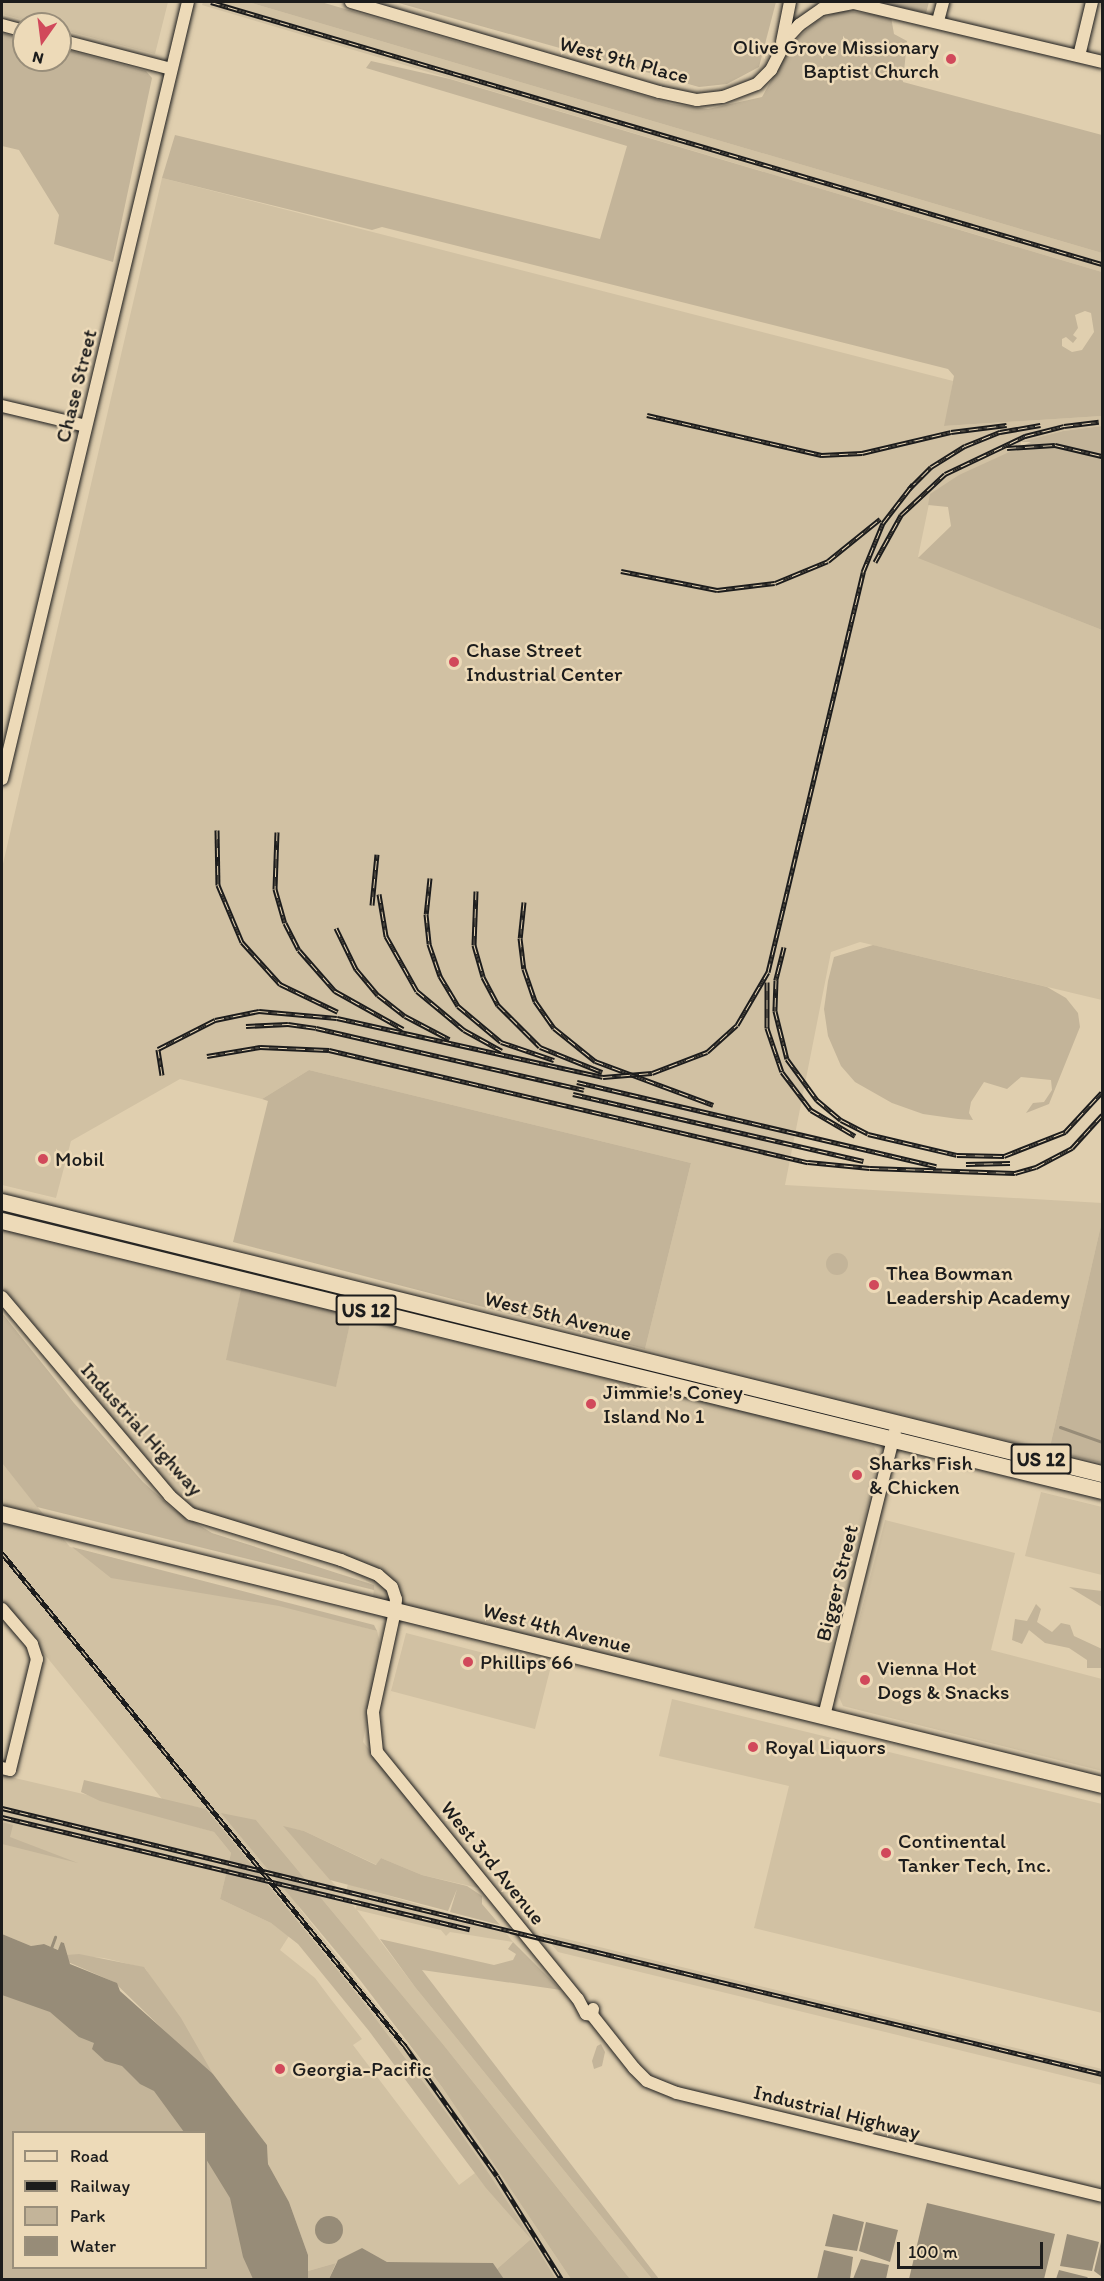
<!DOCTYPE html>
<html>
<head>
<meta charset="utf-8">
<style>
	body { margin:0 }
	#map { position:relative; width:1104px; height:2281px; overflow:hidden; background:#e0cfaf; font-family:Itim,sans-serif }
	div>[style] { position:absolute }
	.built>* { inset:0; background:#d1c1a3 }
	.green>* { inset:0; background:#c3b499 }
	.round { border-radius:50% }
	.water>* { inset:0; background:#978c78 }
	.stream>* { height:3px; margin:-1.5px; padding:0 1.5px; transform-origin:1.5px; border-radius:1.5px; background:#978c78 }
	.roads { filter:drop-shadow(0 0 2px #1c1c1c) drop-shadow(0 0 2px #1c1c1c) }
	.minor>* { height:12px; margin:-6px; padding:0 6px; transform-origin:6px; border-radius:6px; background:#eddab8 }
	.major>* { height:16px; margin:-8px; padding:0 8px; transform-origin:8px; border-radius:8px; background:#eddab8 }
	.rail>* { height:5px; margin-top:-2.5px; transform-origin:0; background:repeating-linear-gradient(90deg,#eddab8 0 9px,#1c1c1c 0 18px); box-sizing:border-box; border-block:2px solid #1c1c1c }
	.dots>* { width:16px; height:16px; translate:-50% -50%; box-sizing:border-box; border:3px solid #eddab8; border-radius:50% }
	span { translate:-50% -50%; white-space:nowrap; text-align:center; line-height:1.15; -webkit-text-stroke:5px #eddab8; paint-order:stroke }
	.shield-label span { padding:2px 4px; background:#eddab8; border:2px solid; border-radius:4px; -webkit-text-stroke-width:0 }
	.shield-label { font-size:20px; color:#1c1c1c; font-weight:700 }
	.poi-label { font-size:21px; color:#1c1c1c }
	.right { translate:-100% -50%; text-align:right }
	.left { translate:0 -50%; text-align:left }
	.street-label { font-size:21px; color:#1c1c1c }
	.frame { position:absolute; inset:0; border:3px solid #1c1c1c; pointer-events:none }
	.legend { position:absolute; left:12px; top:2131px; width:195px; height:138px; box-sizing:border-box; background:#eddab8; border:2px solid #998e7a; margin:0; padding:8px 10px; list-style:none; font-size:18px; color:#1c1c1c }
	.legend li { display:flex; align-items:center; gap:12px; height:30px }
	.legend b { width:30px; border:2px solid #998e7a }
	.north { position:absolute; left:12px; top:12px; width:60px; height:60px; box-sizing:border-box; background:#eddab8; border:2px solid #998e7a; border-radius:50%; rotate:194deg; font-size:16px; font-weight:700; line-height:24px; text-align:center; color:#1c1c1c }
	.north::after { content:''; display:block; margin:auto; width:21px; height:27px; background:#d1495b; clip-path:polygon(50% 0,100% 100%,50% 72%,0 100%) }
	.scale { position:absolute; left:897px; top:2242px; width:146px; height:27px; box-sizing:border-box; border:3px solid #1c1c1c; border-top:0; padding-left:8px; font-size:18px; line-height:21px; white-space:nowrap; color:#1c1c1c; -webkit-text-stroke:4px #eddab8; paint-order:stroke }
</style>
</head>
<body>
<div id="map">
	<div class="built">
		<i style="clip-path:polygon(2px 2px,168px 2px,155px 54px,60px 29px,60px 24px,40px 24px,2px 14px)"></i>
		<i style="clip-path:polygon(203px 2px,248px 2px,1102px 253px,1102px 272px,202px 5px)"></i>
		<i style="clip-path:polygon(162px 178px,953px 381px,945px 426px,1102px 416px,1102px 426px,1063px 431px,1021px 442px,1020px 454px,989px 462px,931px 494px,918px 557px,1102px 630px,1102px 1000px,860px 942px,831px 952px,785px 1185px,1102px 1203px,1102px 1221px,1049px 1451px,645px 1349px,691px 1163px,309px 1070px,262px 1099px,180px 1079px,71px 1141px,56px 1198px,2px 1185px,2px 868px)"></i>
		<i style="clip-path:polygon(2px 1228px,241px 1289px,227px 1360px,336px 1386px,352px 1315px,793px 1420px,874px 1447px,879px 1456px,821px 1713px,373px 1603px,374px 1585px,299px 1543px,200px 1512px,176px 1493px,2px 1286px)"></i>
		<i style="clip-path:polygon(2px 1463px,70px 1547px,377px 1631px,380px 1643px,363px 1742px,483px 1889px,422px 1875px,381px 1858px,377px 1865px,304px 1831px,284px 1827px,356px 1909px,357px 1898px,345px 1895px,348px 1884px,503px 1929px,513px 1942px,450px 1932px,446px 1936px,441px 1930px,357px 1910px,415px 1987px,652px 2279px,630px 2279px,442px 2043px,256px 1820px,300px 1909px,442px 2087px,571px 2279px,556px 2279px,531px 2239px,497px 2269px,493px 2263px,387px 2262px,362px 2248px,336px 2263px,308px 2271px,308px 2255px,289px 2202px,268px 2164px,267px 2145px,213px 2074px,145px 1968px,104px 1958px,67px 1955px,64px 1943px,61px 1942px,59px 1950px,43px 1944px,31px 1946px,2px 1934px,2px 1775px,96px 1797px,214px 1832px,231px 1853px,220px 1899px,271px 1923px,289px 1936px,280px 1950px,315px 1978px,330px 1998px,362px 2039px,353px 2045px,459px 2185px,475px 2173px,529px 2235px,403px 2055px,206px 1809px,163px 1800px,2px 1602px)"></i>
		<i style="clip-path:polygon(1041px 1492px,1102px 1507px,1102px 1575px,1025px 1556px)"></i>
		<i style="clip-path:polygon(885px 1520px,1015px 1553px,991px 1650px,1102px 1679px,1102px 1771px,843px 1706px,839px 1697px)"></i>
		<i style="clip-path:polygon(406px 1633px,550px 1670px,535px 1729px,391px 1691px)"></i>
		<i style="clip-path:polygon(672px 1699px,1102px 1804px,1102px 2013px,754px 1928px,789px 1786px,659px 1756px)"></i>
		<i style="clip-path:polygon(542px 1933px,1102px 2069px,1102px 2085px,558px 1952px)"></i>
	</div>
	<div class="green">
		<i style="clip-path:polygon(248px 2px,321px 2px,672px 104px,708px 109px,762px 97px,793px 42px,817px 21px,841px 10px,891px 17px,894px 34px,907px 41px,903px 82px,1102px 135px,1102px 253px)"></i>
		<i style="clip-path:polygon(395px 2px,776px 2px,759px 67px,727px 84px,699px 87px)"></i>
		<i style="clip-path:polygon(874px 2px,929px 2px,926px 13px)"></i>
		<i style="clip-path:polygon(2px 33px,24px 39px,24px 60px,60px 60px,60px 48px,146px 71px,152px 78px,113px 262px,54px 244px,59px 215px,19px 150px,2px 146px)"></i>
		<i style="clip-path:polygon(evenodd,371px 61px,450px 79px,1102px 272px,1102px 416px,944px 426px,954px 376px,948px 369px,382px 227px,372px 230px,162px 178px,175px 135px,600px 239px,627px 146px,366px 68px,371px 61px,1085px 311px,1091px 313px,1094px 332px,1082px 350px,1072px 352px,1062px 346px,1062px 339px,1066px 337px,1073px 343px,1077px 338px,1073px 335px,1078px 328px,1075px 315px,1085px 311px)"></i>
		<i style="clip-path:polygon(1102px 426px,1102px 630px,918px 558px,951px 526px,948px 507px,928px 505px,930px 494px,959px 475px,1031px 442px,1020px 442px,1063px 431px)"></i>
		<i style="clip-path:polygon(873px 945px,1047px 987px,1066px 998px,1078px 1013px,1080px 1027px,1049px 1104px,1026px 1113px,1033px 1103px,1044px 1102px,1052px 1090px,1051px 1080px,1021px 1077px,1007px 1089px,984px 1082px,971px 1102px,969px 1113px,973px 1120px,958px 1119px,923px 1114px,892px 1103px,855px 1082px,841px 1066px,828px 1036px,824px 1009px,828px 981px,834px 957px)"></i>
		<i style="clip-path:polygon(309px 1070px,691px 1163px,645px 1349px,233px 1242px,268px 1101px,262px 1099px)"></i>
		<i style="clip-path:polygon(1102px 1221px,1102px 1463px,1049px 1451px)"></i>
		<i class="round" style="left:826px;top:1253px;width:22px;height:22px"></i>
		<i style="clip-path:polygon(241px 1289px,352px 1315px,336px 1387px,226px 1360px)"></i>
		<i style="clip-path:polygon(2px 1313px,74px 1403px,143px 1482px,173px 1509px,212px 1533px,368px 1583px,374px 1585px,374px 1590px,37px 1507px,2px 1463px)"></i>
		<i style="clip-path:polygon(72px 1547px,374px 1625px,377px 1631px,279px 1606px,111px 1578px)"></i>
		<i style="clip-path:polygon(1069px 1587px,1102px 1591px,1102px 1607px)"></i>
		<i style="clip-path:polygon(1036px 1604px,1041px 1609px,1037px 1622px,1052px 1632px,1061px 1623px,1070px 1625px,1074px 1636px,1102px 1649px,1102px 1668px,1087px 1668px,1087px 1660px,1069px 1648px,1045px 1643px,1029px 1630px,1022px 1644px,1012px 1640px,1015px 1619px,1027px 1621px)"></i>
		<i style="clip-path:polygon(84px 1780px,206px 1809px,360px 1998px,448px 2115px,487px 2171px,524px 2227px,556px 2279px,504px 2279px,497px 2269px,531px 2239px,486px 2188px,369px 2031px,298px 1944px,271px 1923px,220px 1899px,231px 1853px,214px 1832px,100px 1801px,81px 1792px)"></i>
		<i style="clip-path:polygon(221px 1813px,256px 1820px,442px 2043px,630px 2279px,571px 2279px,442px 2087px,360px 1980px)"></i>
		<i style="clip-path:polygon(2px 1822px,13px 1825px,10px 1837px,78px 1863px,2px 1844px)"></i>
		<i style="clip-path:polygon(283px 1826px,304px 1831px,376px 1865px,381px 1858px,422px 1875px,467px 1886px,482px 1896px,482px 1904px,500px 1925px,450px 1912px,457px 1889px,448px 1911px,330px 1880px)"></i>
		<i style="clip-path:polygon(380px 1939px,494px 1965px,513px 1960px,516px 1954px,508px 1949px,513px 1942px,561px 1990px,422px 1970px,659px 2279px,652px 2279px,415px 1987px)"></i>
		<i style="clip-path:polygon(79px 1954px,144px 1967px,181px 2018px,213px 2074px,204px 2069px,114px 1982px,68px 1962px,67px 1955px)"></i>
		<i style="clip-path:polygon(2px 1981px,89px 2029px,202px 2132px,14px 2132px,14px 2268px,206px 2268px,206px 2137px,264px 2279px,2px 2279px)"></i>
		<i style="clip-path:polygon(601px 2044px,605px 2052px,602px 2066px,594px 2069px,592px 2061px,597px 2046px)"></i>
		<i style="clip-path:polygon(336px 2263px,329px 2279px,308px 2280px,308px 2271px)"></i>
	</div>
	<div class="water">
		<i style="clip-path:polygon(2px 1934px,31px 1946px,44px 1944px,58px 1950px,61px 1942px,64px 1943px,70px 1964px,117px 1983px,120px 1991px,213px 2074px,267px 2145px,268px 2164px,289px 2202px,308px 2255px,308px 2279px,253px 2279px,243px 2257px,230px 2198px,206px 2159px,206px 2132px,184px 2132px,154px 2091px,140px 2084px,122px 2066px,105px 2061px,92px 2049px,94px 2043px,79px 2037px,50px 2012px,2px 1995px)"></i>
		<i style="clip-path:polygon(927px 2203px,1055px 2234px,1044px 2279px,909px 2279px)"></i>
		<i style="clip-path:polygon(833px 2214px,864px 2222px,857px 2251px,825px 2246px)"></i>
		<i class="round" style="left:315px;top:2216px;width:28px;height:28px"></i>
		<i style="clip-path:polygon(866px 2222px,898px 2230px,890px 2262px,859px 2251px)"></i>
		<i style="clip-path:polygon(1067px 2234px,1099px 2242px,1092px 2271px,1060px 2266px)"></i>
		<i style="clip-path:polygon(1101px 2242px,1102px 2243px,1102px 2277px,1094px 2271px)"></i>
		<i style="clip-path:polygon(362px 2248px,387px 2262px,493px 2263px,504px 2279px,329px 2279px,338px 2260px)"></i>
		<i style="clip-path:polygon(824px 2250px,853px 2257px,850px 2279px,817px 2279px)"></i>
		<i style="clip-path:polygon(861px 2259px,889px 2265px,886px 2279px,853px 2279px)"></i>
		<i style="clip-path:polygon(1059px 2270px,1087px 2277px,1089px 2279px,1056px 2279px)"></i>
	</div>
	<div class="stream">
		<i style="left:1060px;top:1427px;width:45px;rotate:19.7deg"></i>
		<i style="left:51px;top:1948px;width:12px;rotate:-70deg"></i>
	</div>
	<div class="roads">
		<div class="minor">
			<i style="left:351px;top:2px;width:321px;rotate:16.3deg"></i>
			<i style="left:659px;top:92px;width:39px;rotate:12deg"></i>
			<i style="left:697px;top:100px;width:26px;rotate:-7deg"></i>
			<i style="left:723px;top:97px;width:36px;rotate:-21deg"></i>
			<i style="left:757px;top:84px;width:20px;rotate:-45deg"></i>
			<i style="left:771px;top:70px;width:36px;rotate:-63deg"></i>
			<i style="left:787px;top:38px;width:18px;rotate:-47deg"></i>
			<i style="left:799px;top:25px;width:28px;rotate:-35deg"></i>
			<i style="left:822px;top:9px;width:33px;rotate:-11deg"></i>
			<i style="left:849px;top:2px;width:260px;rotate:13.3deg"></i>
			<i style="left:938px;top:21px;width:20px;rotate:-75deg"></i>
			<i style="left:2px;top:25px;width:23px;rotate:15deg"></i>
			<i style="left:60px;top:40px;width:115px;rotate:14.6deg"></i>
			<i style="left:782px;top:42px;width:41px;rotate:-78.7deg"></i>
			<i style="left:1079px;top:56px;width:56px;rotate:-76.5deg"></i>
			<i style="left:2px;top:406px;width:86px;rotate:13.4deg"></i>
			<i style="left:2px;top:779px;width:799px;rotate:-76.54deg"></i>
			<i style="left:2px;top:1297px;width:260px;rotate:49.8deg"></i>
			<i style="left:170px;top:1496px;width:28px;rotate:41deg"></i>
			<i style="left:191px;top:1514px;width:157px;rotate:17deg"></i>
			<i style="left:341px;top:1560px;width:40px;rotate:22deg"></i>
			<i style="left:378px;top:1575px;width:18px;rotate:41deg"></i>
			<i style="left:392px;top:1587px;width:13px;rotate:72deg"></i>
			<i style="left:396px;top:1599px;width:12px;rotate:95deg"></i>
			<i style="left:395px;top:1611px;width:103px;rotate:102.3deg"></i>
			<i style="left:373px;top:1712px;width:40px;rotate:84.3deg"></i>
			<i style="left:377px;top:1752px;width:318px;rotate:50.9deg"></i>
			<i style="left:578px;top:1999px;width:17px;rotate:62deg"></i>
			<i style="left:586px;top:2014px;width:6px;rotate:9deg"></i>
			<i style="left:2px;top:1609px;width:46px;rotate:49.4deg"></i>
			<i style="left:32px;top:1644px;width:16px;rotate:72deg"></i>
			<i style="left:37px;top:1659px;width:114px;rotate:103.7deg"></i>
			<i style="left:10px;top:1770px;width:8px;rotate:-166deg"></i>
			<i style="left:824px;top:1716px;width:293px;rotate:-76deg"></i>
			<i style="left:593px;top:2009px;width:6px;rotate:99deg"></i>
			<i style="left:592px;top:2015px;width:68px;rotate:51.6deg"></i>
			<i style="left:634px;top:2068px;width:18px;rotate:45deg"></i>
			<i style="left:647px;top:2081px;width:32px;rotate:22deg"></i>
			<i style="left:677px;top:2093px;width:437px;rotate:13.6deg"></i>
		</div>
		<div class="major">
			<i style="left:2px;top:1202px;width:1133px;rotate:13.89deg"></i>
			<i style="left:2px;top:1221px;width:1133px;rotate:13.79deg"></i>
			<i style="left:2px;top:1514px;width:1133px;rotate:13.84deg"></i>
		</div>
	</div>
	<div class="rail">
		<i style="left:211px;top:2px;width:929px;rotate:16.39deg"></i>
		<i style="left:647px;top:415px;width:179px;rotate:12.9deg"></i>
		<i style="left:821px;top:455px;width:41px;rotate:-2.8deg"></i>
		<i style="left:862px;top:453px;width:91px;rotate:-13.3deg"></i>
		<i style="left:951px;top:432px;width:56px;rotate:-7.1deg"></i>
		<i style="left:1007px;top:448px;width:48px;rotate:-3.6deg"></i>
		<i style="left:1055px;top:445px;width:48px;rotate:13.2deg"></i>
		<i style="left:909px;top:489px;width:31px;rotate:-45deg"></i>
		<i style="left:931px;top:467px;width:40px;rotate:-32deg"></i>
		<i style="left:965px;top:446px;width:38px;rotate:-22deg"></i>
		<i style="left:1000px;top:432px;width:41px;rotate:-9.9deg"></i>
		<i style="left:875px;top:562px;width:54px;rotate:-61deg"></i>
		<i style="left:901px;top:515px;width:60px;rotate:-43deg"></i>
		<i style="left:945px;top:474px;width:89px;rotate:-25.4deg"></i>
		<i style="left:1025px;top:436px;width:40px;rotate:-14.4deg"></i>
		<i style="left:1064px;top:426px;width:35px;rotate:-7deg"></i>
		<i style="left:621px;top:571px;width:98px;rotate:11.2deg"></i>
		<i style="left:717px;top:590px;width:58px;rotate:-6.9deg"></i>
		<i style="left:775px;top:583px;width:57px;rotate:-22.5deg"></i>
		<i style="left:828px;top:561px;width:67px;rotate:-38.9deg"></i>
		<i style="left:217px;top:830px;width:55px;rotate:89deg"></i>
		<i style="left:218px;top:885px;width:62px;rotate:67.2deg"></i>
		<i style="left:242px;top:942px;width:57px;rotate:47.9deg"></i>
		<i style="left:280px;top:984px;width:64px;rotate:25.8deg"></i>
		<i style="left:277px;top:832px;width:57px;rotate:92deg"></i>
		<i style="left:275px;top:889px;width:35px;rotate:74deg"></i>
		<i style="left:285px;top:923px;width:30px;rotate:63deg"></i>
		<i style="left:299px;top:950px;width:55px;rotate:48.7deg"></i>
		<i style="left:335px;top:991px;width:78px;rotate:29.2deg"></i>
		<i style="left:430px;top:878px;width:36px;rotate:96deg"></i>
		<i style="left:426px;top:914px;width:30px;rotate:84deg"></i>
		<i style="left:429px;top:944px;width:34px;rotate:71deg"></i>
		<i style="left:440px;top:976px;width:35px;rotate:59deg"></i>
		<i style="left:458px;top:1006px;width:56px;rotate:39.9deg"></i>
		<i style="left:501px;top:1042px;width:56px;rotate:18.8deg"></i>
		<i style="left:476px;top:891px;width:54px;rotate:92.1deg"></i>
		<i style="left:474px;top:945px;width:33px;rotate:74deg"></i>
		<i style="left:483px;top:977px;width:32px;rotate:62deg"></i>
		<i style="left:498px;top:1005px;width:59px;rotate:45deg"></i>
		<i style="left:540px;top:1047px;width:67px;rotate:22deg"></i>
		<i style="left:379px;top:894px;width:43px;rotate:80.5deg"></i>
		<i style="left:386px;top:936px;width:63px;rotate:60.6deg"></i>
		<i style="left:417px;top:991px;width:61px;rotate:39.7deg"></i>
		<i style="left:464px;top:1030px;width:43px;rotate:28.9deg"></i>
		<i style="left:524px;top:902px;width:36px;rotate:96deg"></i>
		<i style="left:520px;top:938px;width:31px;rotate:83deg"></i>
		<i style="left:524px;top:969px;width:34px;rotate:71deg"></i>
		<i style="left:535px;top:1001px;width:33px;rotate:55deg"></i>
		<i style="left:554px;top:1028px;width:53px;rotate:38.8deg"></i>
		<i style="left:595px;top:1061px;width:126px;rotate:20.4deg"></i>
		<i style="left:372px;top:905px;width:51px;rotate:-84.4deg"></i>
		<i style="left:336px;top:928px;width:46px;rotate:64deg"></i>
		<i style="left:356px;top:969px;width:34px;rotate:50deg"></i>
		<i style="left:378px;top:995px;width:34px;rotate:38deg"></i>
		<i style="left:405px;top:1016px;width:50px;rotate:27.6deg"></i>
		<i style="left:784px;top:947px;width:34px;rotate:104deg"></i>
		<i style="left:776px;top:980px;width:31px;rotate:92deg"></i>
		<i style="left:775px;top:1011px;width:49px;rotate:76deg"></i>
		<i style="left:787px;top:1059px;width:51px;rotate:53.8deg"></i>
		<i style="left:817px;top:1100px;width:31px;rotate:40deg"></i>
		<i style="left:841px;top:1120px;width:30px;rotate:27deg"></i>
		<i style="left:868px;top:1134px;width:91px;rotate:13.3deg"></i>
		<i style="left:957px;top:1155px;width:47px;rotate:1.2deg"></i>
		<i style="left:1004px;top:1156px;width:66px;rotate:-21.5deg"></i>
		<i style="left:1065px;top:1132px;width:54px;rotate:-47.2deg"></i>
		<i style="left:767px;top:982px;width:46px;rotate:90deg"></i>
		<i style="left:767px;top:1028px;width:46px;rotate:71.2deg"></i>
		<i style="left:782px;top:1072px;width:48px;rotate:52.7deg"></i>
		<i style="left:811px;top:1110px;width:51px;rotate:30.6deg"></i>
		<i style="left:246px;top:1026px;width:42px;rotate:-2.7deg"></i>
		<i style="left:288px;top:1024px;width:28px;rotate:8deg"></i>
		<i style="left:316px;top:1028px;width:275px;rotate:13deg"></i>
		<i style="left:207px;top:1056px;width:54px;rotate:-9.6deg"></i>
		<i style="left:260px;top:1047px;width:69px;rotate:2.5deg"></i>
		<i style="left:329px;top:1050px;width:492px;rotate:13.2deg"></i>
		<i style="left:808px;top:1162px;width:62px;rotate:5.5deg"></i>
		<i style="left:870px;top:1168px;width:145px;rotate:2deg"></i>
		<i style="left:1015px;top:1173px;width:22px;rotate:-16deg"></i>
		<i style="left:1036px;top:1167px;width:41px;rotate:-27.8deg"></i>
		<i style="left:1072px;top:1148px;width:45px;rotate:-47.7deg"></i>
		<i style="left:162px;top:1075px;width:26px;rotate:-99deg"></i>
		<i style="left:158px;top:1049px;width:64px;rotate:-27deg"></i>
		<i style="left:215px;top:1020px;width:45px;rotate:-11.6deg"></i>
		<i style="left:259px;top:1011px;width:78px;rotate:5.1deg"></i>
		<i style="left:337px;top:1018px;width:272px;rotate:12.5deg"></i>
		<i style="left:603px;top:1077px;width:49px;rotate:-4.7deg"></i>
		<i style="left:652px;top:1073px;width:59px;rotate:-20.9deg"></i>
		<i style="left:707px;top:1052px;width:40px;rotate:-42deg"></i>
		<i style="left:737px;top:1025px;width:61px;rotate:-59.7deg"></i>
		<i style="left:768px;top:972px;width:411px;rotate:-76.6deg"></i>
		<i style="left:863px;top:572px;width:53px;rotate:-67.8deg"></i>
		<i style="left:883px;top:523px;width:49px;rotate:-52.4deg"></i>
		<i style="left:577px;top:1082px;width:369px;rotate:13.2deg"></i>
		<i style="left:573px;top:1094px;width:298px;rotate:13deg"></i>
		<i style="left:966px;top:1164px;width:44px;rotate:-1.3deg"></i>
		<i style="left:2px;top:1553px;width:637px;rotate:50.74deg"></i>
		<i style="left:405px;top:2046px;width:159px;rotate:54.7deg"></i>
		<i style="left:497px;top:2176px;width:123px;rotate:58deg"></i>
		<i style="left:2px;top:1808px;width:1132px;rotate:13.59deg"></i>
		<i style="left:2px;top:1817px;width:481px;rotate:13.5deg"></i>
	</div>
	<div class="dots">
		<i style="left:951px;top:59px;background:#d1495b"></i>
		<i style="left:454px;top:662px;background:#d1495b"></i>
		<i style="left:43px;top:1159px;background:#d1495b"></i>
		<i style="left:874px;top:1285px;background:#d1495b"></i>
		<i style="left:591px;top:1404px;background:#d1495b"></i>
		<i style="left:857px;top:1475px;background:#d1495b"></i>
		<i style="left:468px;top:1662px;background:#d1495b"></i>
		<i style="left:865px;top:1680px;background:#d1495b"></i>
		<i style="left:753px;top:1747px;background:#d1495b"></i>
		<i style="left:886px;top:1853px;background:#d1495b"></i>
		<i style="left:280px;top:2069px;background:#d1495b"></i>
	</div>
	<div class="shield-label">
		<span style="left:366px;top:1310px">US 12</span>
		<span style="left:1041px;top:1459px">US 12</span>
	</div>
	<div class="poi-label">
		<span class="right" style="left:939px;top:59px">Olive Grove Missionary<br>Baptist Church</span>
		<span class="left" style="left:466px;top:662px">Chase Street<br>Industrial Center</span>
		<span class="left" style="left:55px;top:1159px">Mobil</span>
		<span class="left" style="left:886px;top:1285px">Thea Bowman<br>Leadership Academy</span>
		<span class="left" style="left:603px;top:1404px">Jimmie's Coney<br>Island No 1</span>
		<span class="left" style="left:869px;top:1475px">Sharks Fish<br>&amp; Chicken</span>
		<span class="left" style="left:480px;top:1662px">Phillips 66</span>
		<span class="left" style="left:877px;top:1680px">Vienna Hot<br>Dogs &amp; Snacks</span>
		<span class="left" style="left:765px;top:1747px">Royal Liquors</span>
		<span class="left" style="left:898px;top:1853px">Continental<br>Tanker Tech, Inc.</span>
		<span class="left" style="left:292px;top:2069px">Georgia-Pacific</span>
	</div>
	<div class="street-label">
		<span style="left:624px;top:60px;rotate:15deg">West 9th Place</span>
		<span style="left:76px;top:386px;rotate:-76deg">Chase Street</span>
		<span style="left:558px;top:1316px;rotate:14deg">West 5th Avenue</span>
		<span style="left:142px;top:1429px;rotate:48deg">Industrial Highway</span>
		<span style="left:837px;top:1583px;rotate:-76deg">Bigger Street</span>
		<span style="left:557px;top:1628px;rotate:14deg">West 4th Avenue</span>
		<span style="left:493px;top:1863px;rotate:51deg">West 3rd Avenue</span>
		<span style="left:837px;top:2112px;rotate:14deg">Industrial Highway</span>
	</div>
	<div class="frame"></div>
	<ul class="legend">
	<li><b style="height:8px;background:#eddab8"></b>Road</li>
	<li><b style="height:8px;background:#1c1c1c"></b>Railway</li>
	<li><b style="height:16px;background:#c3b499"></b>Park</li>
	<li><b style="height:16px;background:#978c78"></b>Water</li>
	</ul>
	<div class="north">N</div>
	<div class="scale">100 m</div>
</div>
</body>
</html>
